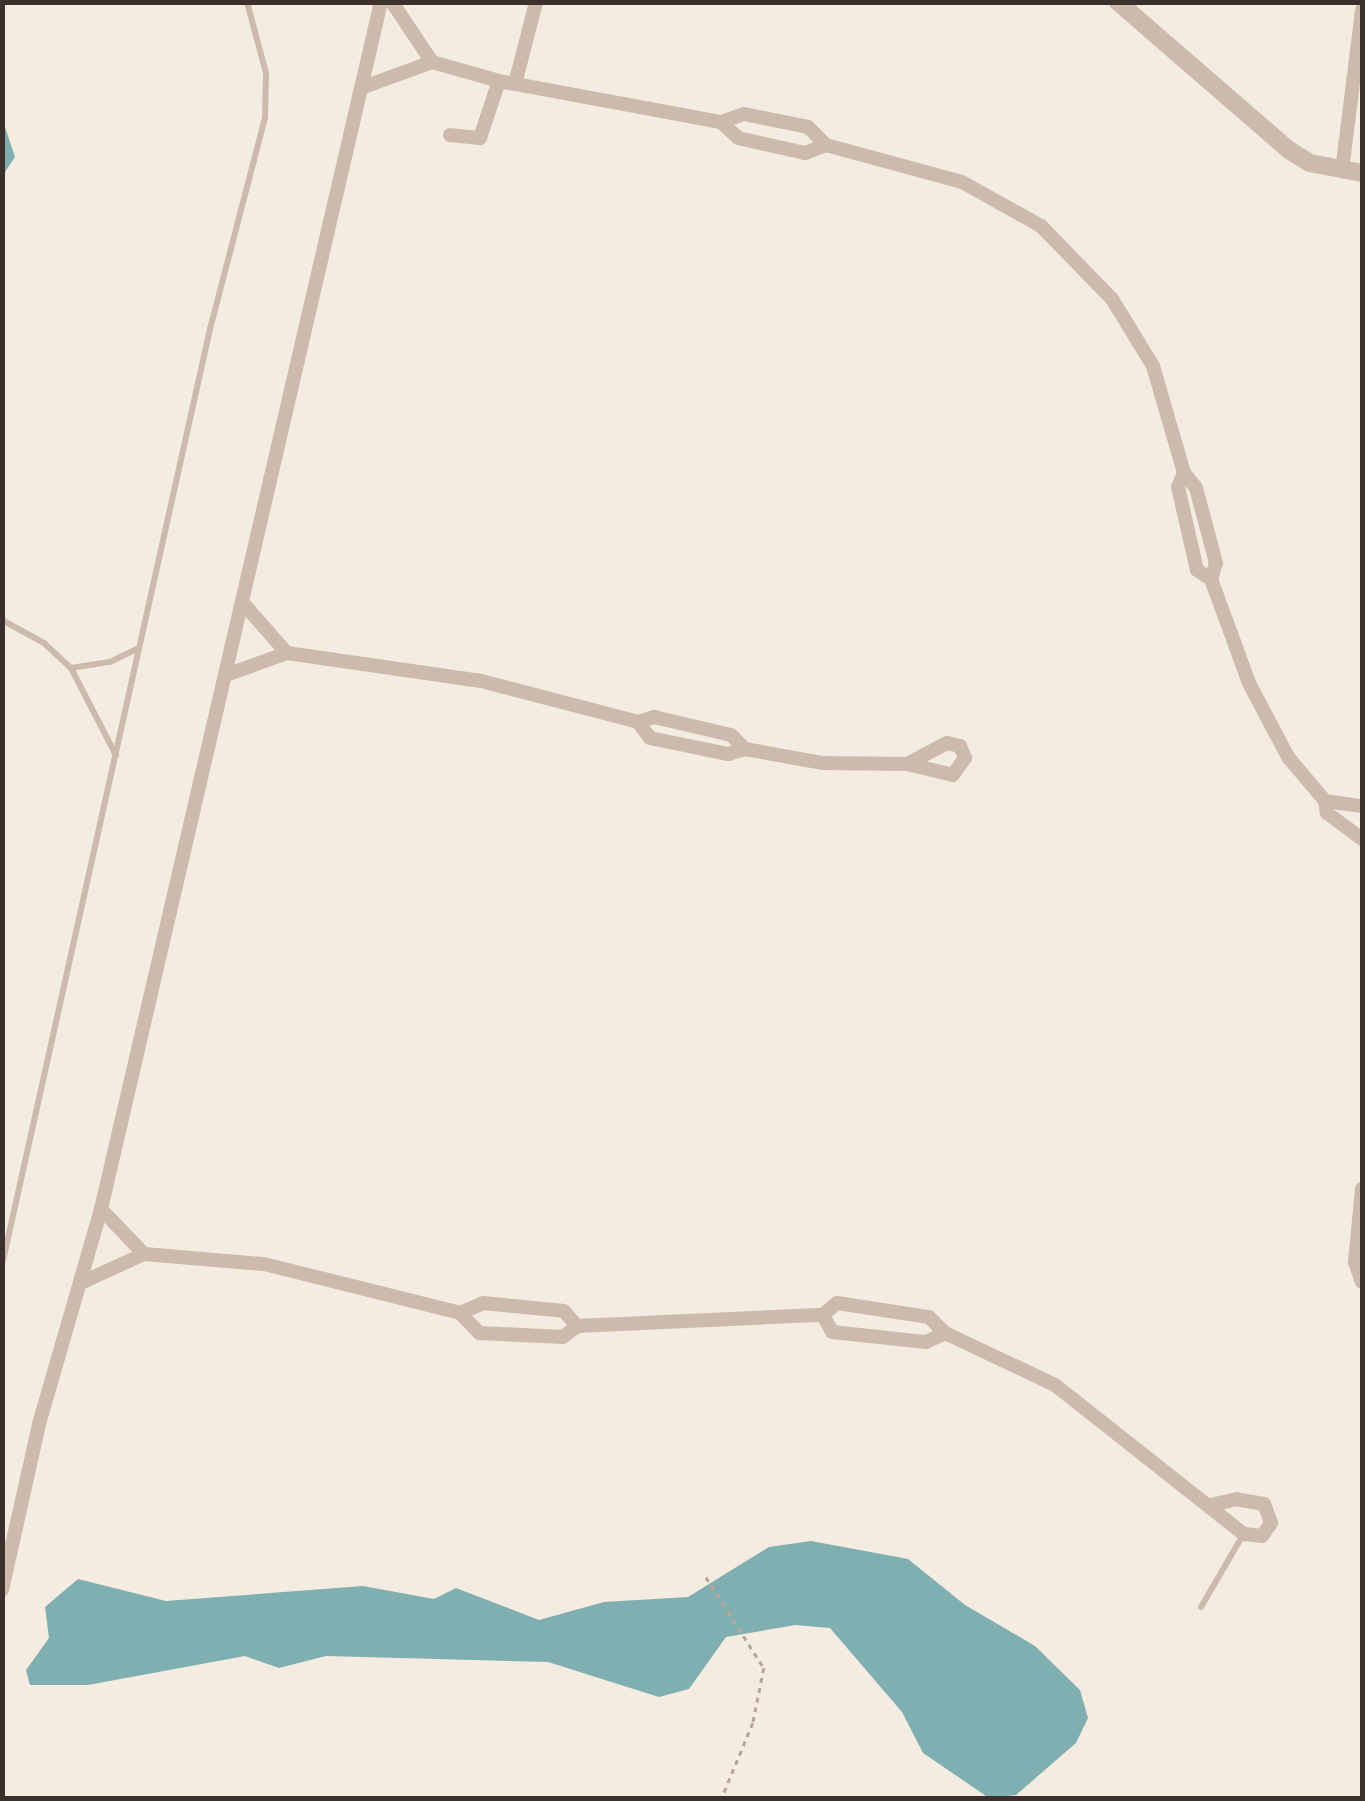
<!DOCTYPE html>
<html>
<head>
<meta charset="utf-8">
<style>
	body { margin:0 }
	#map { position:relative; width:1365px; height:1801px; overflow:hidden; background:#f4ebe1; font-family:"Nunito Sans",sans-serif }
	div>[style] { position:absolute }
	.water>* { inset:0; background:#7fafb1 }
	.path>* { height:2.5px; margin-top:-1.25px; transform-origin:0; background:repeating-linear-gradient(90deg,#b8a596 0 5px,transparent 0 10px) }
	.service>* { height:6px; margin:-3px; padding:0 3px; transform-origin:3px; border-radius:3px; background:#ccbbac }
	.minor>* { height:14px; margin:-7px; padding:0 7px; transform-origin:7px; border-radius:7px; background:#ccbbac }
	.tertiary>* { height:18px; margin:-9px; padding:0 9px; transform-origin:9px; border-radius:9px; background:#ccbbac }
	span { translate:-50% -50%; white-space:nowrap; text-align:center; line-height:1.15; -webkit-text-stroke:8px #fbf5ee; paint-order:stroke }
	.frame { position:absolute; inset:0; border:5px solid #3b302b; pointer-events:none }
</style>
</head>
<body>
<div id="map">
	<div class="water">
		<i style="clip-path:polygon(3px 121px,15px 157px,3px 175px,2px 121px)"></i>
		<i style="clip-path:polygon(811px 1541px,908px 1559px,965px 1605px,1035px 1646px,1080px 1690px,1088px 1718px,1076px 1743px,1016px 1795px,989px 1798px,923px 1753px,902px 1712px,830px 1628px,795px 1625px,726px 1637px,689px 1689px,659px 1697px,548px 1662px,326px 1656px,279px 1668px,245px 1656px,88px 1685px,30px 1685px,26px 1670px,49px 1638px,45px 1607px,78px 1579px,166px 1601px,363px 1586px,434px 1599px,456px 1588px,539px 1620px,604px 1602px,688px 1597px,769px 1547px)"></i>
	</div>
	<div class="path">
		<i style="left:706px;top:1577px;width:108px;rotate:57.5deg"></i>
		<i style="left:764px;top:1668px;width:56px;rotate:101.3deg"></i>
		<i style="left:753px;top:1723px;width:81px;rotate:112.5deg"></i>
	</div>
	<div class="service">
		<i style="left:2px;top:620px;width:48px;rotate:28.7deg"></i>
		<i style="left:44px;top:643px;width:37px;rotate:43deg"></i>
		<i style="left:71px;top:668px;width:39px;rotate:-9deg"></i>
		<i style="left:110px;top:662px;width:32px;rotate:-26deg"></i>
		<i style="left:71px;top:668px;width:98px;rotate:62.7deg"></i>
		<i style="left:2px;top:1265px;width:959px;rotate:-77.47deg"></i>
		<i style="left:210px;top:329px;width:218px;rotate:-75.4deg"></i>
		<i style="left:265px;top:118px;width:45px;rotate:-88.7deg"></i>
		<i style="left:266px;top:73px;width:73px;rotate:-105deg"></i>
		<i style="left:1201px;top:1607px;width:83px;rotate:-59.7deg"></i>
	</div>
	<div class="minor">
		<i style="left:392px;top:2px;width:72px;rotate:56.3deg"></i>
		<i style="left:515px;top:84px;width:85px;rotate:-75.6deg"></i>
		<i style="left:361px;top:88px;width:76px;rotate:-20.1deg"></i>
		<i style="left:432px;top:62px;width:70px;rotate:15.8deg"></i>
		<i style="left:499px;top:81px;width:226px;rotate:10.5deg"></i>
		<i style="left:721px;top:122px;width:24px;rotate:-19deg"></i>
		<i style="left:744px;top:114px;width:65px;rotate:11.5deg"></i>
		<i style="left:808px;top:127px;width:25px;rotate:45deg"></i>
		<i style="left:826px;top:145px;width:141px;rotate:15.2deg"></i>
		<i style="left:962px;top:182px;width:90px;rotate:29.1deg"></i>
		<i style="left:1041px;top:226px;width:102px;rotate:45.8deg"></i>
		<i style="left:1112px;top:299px;width:79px;rotate:58.5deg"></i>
		<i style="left:1153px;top:366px;width:111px;rotate:73.8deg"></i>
		<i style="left:1184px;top:473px;width:19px;rotate:51deg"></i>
		<i style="left:1196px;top:488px;width:78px;rotate:75.1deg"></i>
		<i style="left:1216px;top:563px;width:17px;rotate:107deg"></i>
		<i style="left:1211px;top:579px;width:111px;rotate:69.9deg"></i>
		<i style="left:1249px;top:683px;width:84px;rotate:62.2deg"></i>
		<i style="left:1288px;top:757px;width:57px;rotate:49.9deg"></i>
		<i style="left:1325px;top:801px;width:12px;rotate:81deg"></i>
		<i style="left:1327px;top:813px;width:44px;rotate:36.6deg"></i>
		<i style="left:721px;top:122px;width:23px;rotate:43deg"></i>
		<i style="left:738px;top:138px;width:69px;rotate:12.6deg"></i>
		<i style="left:805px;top:153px;width:22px;rotate:-21deg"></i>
		<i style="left:450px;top:135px;width:30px;rotate:6deg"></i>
		<i style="left:480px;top:138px;width:60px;rotate:-71.6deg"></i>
		<i style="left:1342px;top:171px;width:162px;rotate:-82.9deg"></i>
		<i style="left:1184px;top:473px;width:15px;rotate:113deg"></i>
		<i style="left:1178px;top:487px;width:85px;rotate:77.1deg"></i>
		<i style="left:1197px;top:570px;width:17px;rotate:33deg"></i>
		<i style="left:242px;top:602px;width:68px;rotate:48.6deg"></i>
		<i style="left:226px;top:675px;width:65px;rotate:-19.8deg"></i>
		<i style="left:287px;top:653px;width:196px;rotate:8.2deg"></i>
		<i style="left:481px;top:681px;width:162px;rotate:14.6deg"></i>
		<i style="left:638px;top:722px;width:17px;rotate:-17deg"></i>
		<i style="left:654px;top:717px;width:79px;rotate:13.2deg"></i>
		<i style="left:731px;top:735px;width:20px;rotate:45deg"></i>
		<i style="left:638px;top:722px;width:20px;rotate:53deg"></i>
		<i style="left:650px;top:738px;width:80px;rotate:11.6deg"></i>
		<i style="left:728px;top:754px;width:18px;rotate:-16deg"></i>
		<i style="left:745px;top:749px;width:78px;rotate:10.3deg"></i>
		<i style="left:822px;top:763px;width:85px;rotate:0.7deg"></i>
		<i style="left:907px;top:764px;width:47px;rotate:13.4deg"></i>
		<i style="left:953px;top:775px;width:21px;rotate:-55deg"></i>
		<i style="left:965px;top:758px;width:13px;rotate:-113deg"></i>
		<i style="left:960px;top:746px;width:13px;rotate:-167deg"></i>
		<i style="left:947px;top:743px;width:45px;rotate:152.3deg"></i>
		<i style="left:1325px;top:801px;width:37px;rotate:8deg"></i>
		<i style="left:1362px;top:1189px;width:73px;rotate:95.5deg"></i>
		<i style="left:1355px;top:1262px;width:21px;rotate:71deg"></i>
		<i style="left:101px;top:1209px;width:62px;rotate:46.3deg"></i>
		<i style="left:83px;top:1282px;width:67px;rotate:-24.7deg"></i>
		<i style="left:144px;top:1254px;width:120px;rotate:4.8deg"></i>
		<i style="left:264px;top:1264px;width:202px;rotate:14deg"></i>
		<i style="left:460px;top:1313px;width:28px;rotate:46deg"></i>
		<i style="left:479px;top:1333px;width:84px;rotate:2.7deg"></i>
		<i style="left:563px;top:1337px;width:18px;rotate:-38deg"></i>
		<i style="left:577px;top:1326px;width:246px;rotate:-2.6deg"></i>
		<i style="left:823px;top:1315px;width:18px;rotate:-41deg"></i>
		<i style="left:837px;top:1303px;width:93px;rotate:8.7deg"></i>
		<i style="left:929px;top:1317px;width:23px;rotate:45deg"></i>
		<i style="left:945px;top:1333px;width:122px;rotate:25.3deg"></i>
		<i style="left:1055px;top:1385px;width:241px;rotate:38.3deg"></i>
		<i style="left:1244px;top:1534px;width:18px;rotate:6deg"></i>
		<i style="left:1262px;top:1536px;width:16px;rotate:-55deg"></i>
		<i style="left:1271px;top:1523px;width:20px;rotate:-110deg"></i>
		<i style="left:1264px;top:1504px;width:27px;rotate:-170deg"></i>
		<i style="left:1237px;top:1499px;width:26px;rotate:167deg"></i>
		<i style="left:460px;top:1313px;width:25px;rotate:-23deg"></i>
		<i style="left:483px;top:1303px;width:81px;rotate:5.6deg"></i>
		<i style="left:564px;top:1311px;width:20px;rotate:49deg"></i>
		<i style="left:823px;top:1315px;width:19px;rotate:62deg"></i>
		<i style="left:832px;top:1332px;width:95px;rotate:6.1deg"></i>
		<i style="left:926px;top:1342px;width:21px;rotate:-25deg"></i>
		<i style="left:2px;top:1590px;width:170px;rotate:-77.4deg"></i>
		<i style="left:39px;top:1424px;width:224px;rotate:-73.9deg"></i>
		<i style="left:101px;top:1209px;width:1239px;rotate:-76.94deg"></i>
	</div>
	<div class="tertiary">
		<i style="left:1118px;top:2px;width:226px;rotate:40.9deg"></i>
		<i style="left:1289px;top:150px;width:25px;rotate:32deg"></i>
		<i style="left:1310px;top:163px;width:53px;rotate:10.9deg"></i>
	</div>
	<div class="frame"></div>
</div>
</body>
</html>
